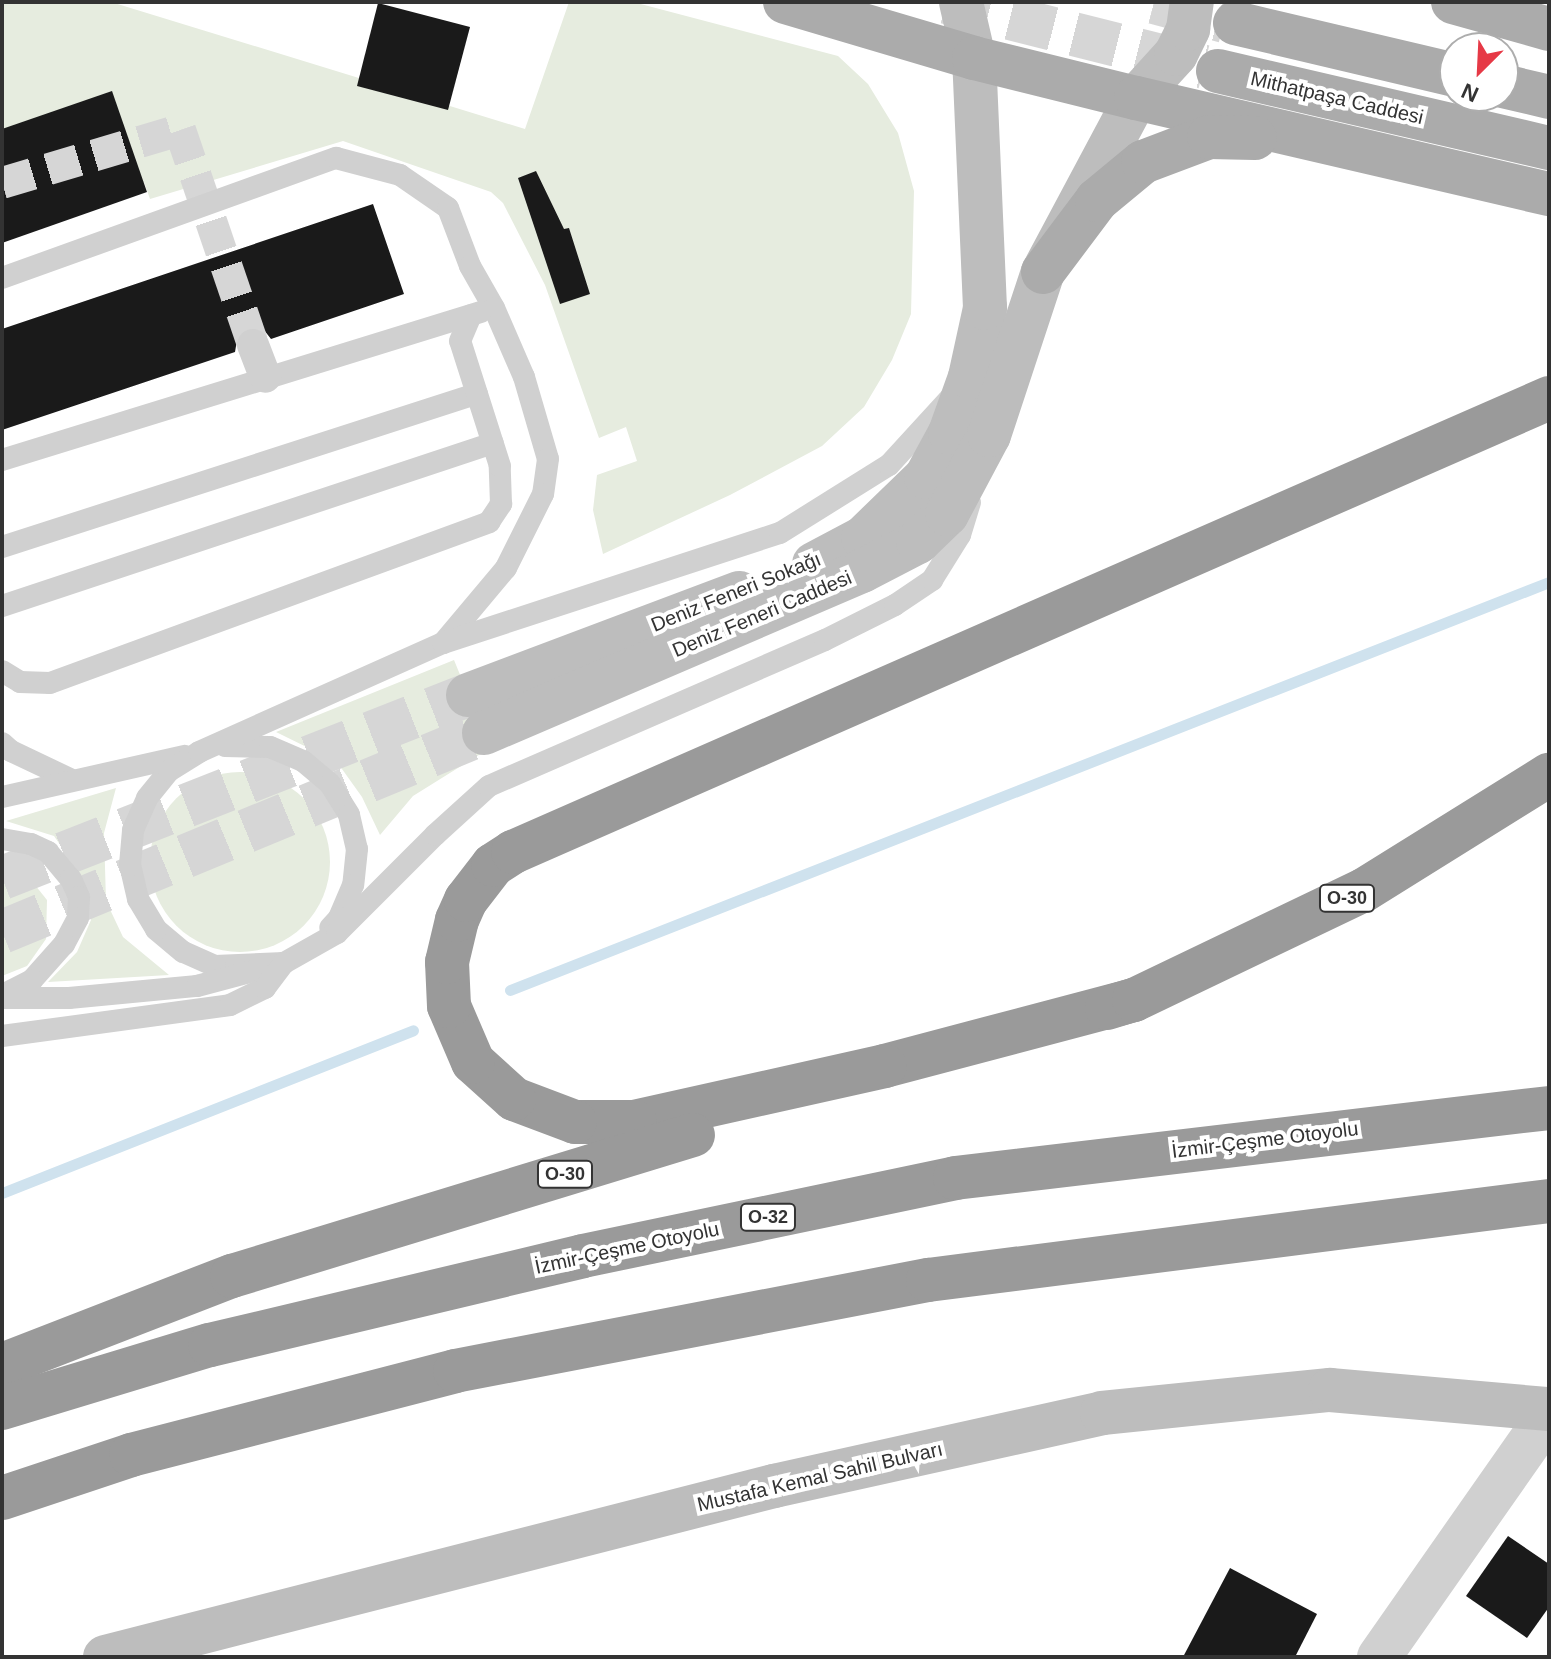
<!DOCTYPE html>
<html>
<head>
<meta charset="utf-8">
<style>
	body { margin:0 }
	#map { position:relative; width:1551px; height:1659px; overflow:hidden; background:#fff; font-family:Helvetica,sans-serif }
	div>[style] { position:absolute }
	.green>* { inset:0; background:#e6ecdf }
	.round { border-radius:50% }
	.stream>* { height:11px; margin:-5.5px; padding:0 5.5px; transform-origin:5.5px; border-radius:5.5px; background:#cfe2ee }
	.building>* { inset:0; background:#1a1a1a }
	.pedestrian-tunnel>* { height:32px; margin-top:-16px; transform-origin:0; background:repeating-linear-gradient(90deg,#d6d6d6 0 32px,transparent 0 48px) }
	.secondary-tunnel>* { height:44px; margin-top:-22px; transform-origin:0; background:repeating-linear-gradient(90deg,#d6d6d6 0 44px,transparent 0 66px) }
	.primary-tunnel>* { height:44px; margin-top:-22px; transform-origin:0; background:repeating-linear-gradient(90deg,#d6d6d6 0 44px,transparent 0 66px) }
	.service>* { height:22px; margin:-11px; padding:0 11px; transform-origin:11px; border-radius:11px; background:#d0d0d0 }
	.pedestrian>* { height:32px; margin:-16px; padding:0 16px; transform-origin:16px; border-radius:16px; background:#d0d0d0 }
	.minor>* { height:44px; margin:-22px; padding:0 22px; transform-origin:22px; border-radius:22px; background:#d0d0d0 }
	.secondary>* { height:44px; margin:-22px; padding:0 22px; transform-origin:22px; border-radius:22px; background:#bdbdbd }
	.primary>* { height:44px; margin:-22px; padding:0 22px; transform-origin:22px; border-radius:22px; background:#ababab }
	.motorway>* { height:44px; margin:-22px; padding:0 22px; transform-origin:22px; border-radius:22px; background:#9a9a9a }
	span { translate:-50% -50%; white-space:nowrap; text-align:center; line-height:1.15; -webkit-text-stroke:8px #fff; paint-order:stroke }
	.shield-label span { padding:2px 6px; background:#fff; border:2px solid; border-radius:6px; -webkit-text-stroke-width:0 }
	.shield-label { font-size:18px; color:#333; font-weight:700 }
	.street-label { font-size:20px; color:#333 }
	.frame { position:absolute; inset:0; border:4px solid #333; pointer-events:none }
	.north { position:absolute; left:1439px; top:32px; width:80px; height:80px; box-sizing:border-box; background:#fff; border:2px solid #adadad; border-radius:50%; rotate:204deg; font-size:22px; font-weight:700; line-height:32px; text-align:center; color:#333 }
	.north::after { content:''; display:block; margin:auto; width:28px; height:36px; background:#e63946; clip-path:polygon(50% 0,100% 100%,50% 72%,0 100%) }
</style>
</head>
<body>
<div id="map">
	<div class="green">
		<i style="clip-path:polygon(2px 2px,111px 2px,525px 129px,569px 2px,633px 2px,838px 56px,868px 84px,898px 133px,914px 191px,911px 314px,892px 360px,864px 407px,822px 446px,730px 495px,603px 554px,593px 510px,597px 475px,637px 461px,626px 427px,599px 438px,545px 285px,503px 203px,491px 192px,343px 141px,150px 199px,144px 182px,2px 236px)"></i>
		<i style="clip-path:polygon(454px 660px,490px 748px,413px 796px,380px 835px,362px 797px,337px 762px,276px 732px)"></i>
		<i class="round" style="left:150px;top:772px;width:180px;height:180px"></i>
		<i style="clip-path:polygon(116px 788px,104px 833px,106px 901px,123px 937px,169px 975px,48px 982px,77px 952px,91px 920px,86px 882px,54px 836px,6px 821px)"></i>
		<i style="clip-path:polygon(2px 863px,27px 875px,47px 900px,46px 939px,27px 966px,2px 976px)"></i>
	</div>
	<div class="stream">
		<i style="left:510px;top:990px;width:1116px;rotate:-21.44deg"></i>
		<i style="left:2px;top:1193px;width:442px;rotate:-21.6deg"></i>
	</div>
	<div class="building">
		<i style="clip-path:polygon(378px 3px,470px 27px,448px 110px,357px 86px)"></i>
		<i style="clip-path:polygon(112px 91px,147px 192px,2px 243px,2px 129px)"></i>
		<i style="clip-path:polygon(536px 171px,564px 229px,569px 228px,590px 294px,560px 304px,518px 178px)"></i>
		<i style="clip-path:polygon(373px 204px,404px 294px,271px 339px,264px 330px,247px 327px,238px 334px,235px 352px,2px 430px,2px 329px)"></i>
		<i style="clip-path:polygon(1508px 1536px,1549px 1564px,1549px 1607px,1527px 1638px,1466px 1596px)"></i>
		<i style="clip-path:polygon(1230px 1568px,1317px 1614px,1295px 1657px,1183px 1657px)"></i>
	</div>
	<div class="pedestrian-tunnel">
		<i style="left:2px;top:183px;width:186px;rotate:-16.6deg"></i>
		<i style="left:180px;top:130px;width:227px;rotate:71.2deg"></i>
	</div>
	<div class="secondary-tunnel">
		<i style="left:2px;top:878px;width:501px;rotate:-21.44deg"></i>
		<i style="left:2px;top:932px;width:521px;rotate:-22.43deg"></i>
	</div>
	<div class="primary-tunnel">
		<i style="left:946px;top:2px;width:266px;rotate:14.1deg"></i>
		<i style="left:1154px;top:2px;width:73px;rotate:15deg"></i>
	</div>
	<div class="service">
		<i style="left:2px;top:278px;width:355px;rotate:-19.8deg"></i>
		<i style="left:336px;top:158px;width:66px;rotate:14.9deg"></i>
		<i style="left:400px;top:175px;width:58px;rotate:34.5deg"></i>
		<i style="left:448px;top:208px;width:62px;rotate:69.2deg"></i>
		<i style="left:470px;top:266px;width:48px;rotate:60.3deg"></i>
		<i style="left:494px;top:308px;width:75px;rotate:66.5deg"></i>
		<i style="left:524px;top:377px;width:85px;rotate:73.7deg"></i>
		<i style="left:548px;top:459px;width:35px;rotate:98deg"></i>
		<i style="left:543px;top:494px;width:83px;rotate:116.6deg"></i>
		<i style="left:506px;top:568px;width:98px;rotate:130deg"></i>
		<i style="left:2px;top:460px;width:501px;rotate:-17.17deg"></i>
		<i style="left:2px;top:547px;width:499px;rotate:-17.9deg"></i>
		<i style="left:2px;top:606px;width:517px;rotate:-18.36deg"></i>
		<i style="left:2px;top:671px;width:21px;rotate:31deg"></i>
		<i style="left:20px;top:682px;width:30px;rotate:2deg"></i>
		<i style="left:50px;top:683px;width:468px;rotate:-20.1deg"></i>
		<i style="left:489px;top:522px;width:22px;rotate:-56deg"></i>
		<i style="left:501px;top:504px;width:38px;rotate:-92deg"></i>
		<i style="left:500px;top:466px;width:131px;rotate:-107.7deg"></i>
		<i style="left:460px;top:341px;width:28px;rotate:-67deg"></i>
		<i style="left:2px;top:743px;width:12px;rotate:42deg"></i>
		<i style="left:11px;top:751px;width:68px;rotate:25.4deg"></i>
		<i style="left:225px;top:746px;width:45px;rotate:1.3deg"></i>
		<i style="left:270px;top:747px;width:36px;rotate:23deg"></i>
		<i style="left:303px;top:761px;width:35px;rotate:40deg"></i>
		<i style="left:330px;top:784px;width:36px;rotate:58deg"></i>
		<i style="left:349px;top:815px;width:35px;rotate:77deg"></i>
		<i style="left:357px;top:849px;width:36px;rotate:96deg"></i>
		<i style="left:353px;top:885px;width:36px;rotate:113deg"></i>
		<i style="left:339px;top:918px;width:13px;rotate:132deg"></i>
		<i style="left:2px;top:797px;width:187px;rotate:-12.7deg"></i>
		<i style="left:2px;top:839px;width:29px;rotate:10deg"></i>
		<i style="left:31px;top:844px;width:19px;rotate:25deg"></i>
		<i style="left:48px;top:852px;width:35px;rotate:50deg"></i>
		<i style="left:71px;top:879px;width:20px;rotate:66deg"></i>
		<i style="left:79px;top:897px;width:21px;rotate:93deg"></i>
		<i style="left:78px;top:918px;width:30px;rotate:118deg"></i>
		<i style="left:64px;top:944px;width:48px;rotate:131.6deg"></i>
		<i style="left:32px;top:980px;width:33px;rotate:153deg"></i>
		<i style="left:284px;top:963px;width:69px;rotate:177.5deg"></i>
		<i style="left:215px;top:966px;width:35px;rotate:-156deg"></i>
		<i style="left:183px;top:952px;width:35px;rotate:-140deg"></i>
		<i style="left:156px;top:929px;width:35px;rotate:-121deg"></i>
		<i style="left:138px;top:899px;width:35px;rotate:-103deg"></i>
		<i style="left:130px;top:865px;width:35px;rotate:-85deg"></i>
		<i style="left:133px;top:830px;width:35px;rotate:-66deg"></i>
		<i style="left:147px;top:798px;width:35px;rotate:-51deg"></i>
		<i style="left:169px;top:771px;width:36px;rotate:-32deg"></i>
		<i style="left:199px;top:752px;width:267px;rotate:-24.1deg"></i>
		<i style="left:443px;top:643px;width:354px;rotate:-18.1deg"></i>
		<i style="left:780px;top:533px;width:128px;rotate:-32deg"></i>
		<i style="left:889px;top:465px;width:95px;rotate:-47.6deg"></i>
		<i style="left:2px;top:998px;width:67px"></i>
		<i style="left:69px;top:998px;width:129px;rotate:-5.4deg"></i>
		<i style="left:197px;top:986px;width:90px;rotate:-14.8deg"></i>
		<i style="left:284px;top:963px;width:61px;rotate:-29.5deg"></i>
		<i style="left:337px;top:933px;width:139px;rotate:-45deg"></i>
		<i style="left:435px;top:835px;width:73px;rotate:-42.2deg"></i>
		<i style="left:489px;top:786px;width:366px;rotate:-23.5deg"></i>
		<i style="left:825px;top:640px;width:78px;rotate:-26.6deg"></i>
		<i style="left:895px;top:605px;width:45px;rotate:-34deg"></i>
		<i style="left:932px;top:580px;width:53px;rotate:-58.1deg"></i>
		<i style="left:960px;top:535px;width:34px;rotate:-73deg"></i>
		<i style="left:2px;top:1036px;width:230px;rotate:-7.7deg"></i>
		<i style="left:230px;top:1005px;width:39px;rotate:-26deg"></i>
		<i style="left:265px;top:988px;width:31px;rotate:-53deg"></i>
	</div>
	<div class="pedestrian">
		<i style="left:253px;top:345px;width:34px;rotate:69deg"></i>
	</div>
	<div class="minor">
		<i style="left:1379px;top:1657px;width:297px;rotate:-55deg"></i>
	</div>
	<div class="secondary">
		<i style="left:814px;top:564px;width:55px;rotate:-28deg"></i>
		<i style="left:863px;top:538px;width:88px;rotate:-44.1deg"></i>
		<i style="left:926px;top:477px;width:50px;rotate:-61.4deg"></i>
		<i style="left:950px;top:433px;width:59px;rotate:-70.3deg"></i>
		<i style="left:970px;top:377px;width:71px;rotate:-77.7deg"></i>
		<i style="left:985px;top:308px;width:250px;rotate:-92.5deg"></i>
		<i style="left:974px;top:58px;width:57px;rotate:-103.1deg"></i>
		<i style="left:468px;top:695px;width:290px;rotate:-20.6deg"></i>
		<i style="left:484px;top:733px;width:411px;rotate:-23.2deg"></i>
		<i style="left:862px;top:571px;width:63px;rotate:-27.4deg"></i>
		<i style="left:918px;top:542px;width:40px;rotate:-44deg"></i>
		<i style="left:947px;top:514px;width:89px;rotate:-62deg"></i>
		<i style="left:989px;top:435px;width:172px;rotate:-71.7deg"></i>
		<i style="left:1043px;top:272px;width:197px;rotate:-61.9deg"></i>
		<i style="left:1136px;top:98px;width:59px;rotate:-47.7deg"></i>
		<i style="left:1176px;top:54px;width:28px;rotate:-64deg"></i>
		<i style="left:1188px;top:29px;width:27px;rotate:-82deg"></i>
		<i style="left:105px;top:1657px;width:691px;rotate:-14.34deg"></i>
		<i style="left:774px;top:1486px;width:336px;rotate:-12.5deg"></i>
		<i style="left:1102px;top:1413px;width:229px;rotate:-5.8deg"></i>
		<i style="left:1330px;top:1390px;width:220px;rotate:5deg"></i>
	</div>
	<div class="primary">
		<i style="left:785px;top:2px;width:197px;rotate:16.5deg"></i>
		<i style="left:974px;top:58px;width:167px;rotate:13.9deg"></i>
		<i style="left:1136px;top:98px;width:424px;rotate:13.1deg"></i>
		<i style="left:1453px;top:2px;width:100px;rotate:15.7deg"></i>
		<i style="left:1235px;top:23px;width:226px;rotate:13.3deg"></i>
		<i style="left:1218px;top:71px;width:340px;rotate:13.1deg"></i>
		<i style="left:1503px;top:86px;width:47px;rotate:13.4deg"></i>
		<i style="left:1043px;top:272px;width:90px;rotate:-53.1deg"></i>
		<i style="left:1097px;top:200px;width:60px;rotate:-39.6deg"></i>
		<i style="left:1143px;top:162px;width:71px;rotate:-20.7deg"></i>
		<i style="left:1209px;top:137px;width:46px;rotate:1.2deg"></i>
	</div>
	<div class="motorway">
		<i style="left:1134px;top:1000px;width:258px;rotate:165.2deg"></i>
		<i style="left:885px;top:1066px;width:256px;rotate:167.4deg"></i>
		<i style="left:635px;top:1122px;width:60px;rotate:180deg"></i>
		<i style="left:575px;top:1122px;width:65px;rotate:-159.3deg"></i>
		<i style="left:514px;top:1099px;width:55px;rotate:-137.9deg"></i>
		<i style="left:473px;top:1062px;width:61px;rotate:-113.2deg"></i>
		<i style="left:449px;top:1006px;width:44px;rotate:-92.6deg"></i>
		<i style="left:447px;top:962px;width:43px;rotate:-76.6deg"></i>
		<i style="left:457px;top:920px;width:22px;rotate:-66deg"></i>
		<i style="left:466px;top:900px;width:44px;rotate:-52.4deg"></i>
		<i style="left:493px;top:865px;width:24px;rotate:-33deg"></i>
		<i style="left:513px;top:852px;width:1131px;rotate:-23.66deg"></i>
		<i style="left:1107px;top:1008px;width:28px;rotate:-17deg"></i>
		<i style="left:1134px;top:1000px;width:255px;rotate:-25.6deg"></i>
		<i style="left:1364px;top:890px;width:218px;rotate:-31.9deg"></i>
		<i style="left:2px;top:1365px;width:247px;rotate:-21.2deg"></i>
		<i style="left:232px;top:1276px;width:482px;rotate:-17deg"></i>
		<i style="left:2px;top:1408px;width:217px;rotate:-16.9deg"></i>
		<i style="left:210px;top:1345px;width:383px;rotate:-13.4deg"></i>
		<i style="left:583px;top:1256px;width:380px;rotate:-11.8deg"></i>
		<i style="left:955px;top:1178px;width:598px;rotate:-6.72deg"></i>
		<i style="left:2px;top:1498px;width:136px;rotate:-18.4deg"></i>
		<i style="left:131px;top:1455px;width:335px;rotate:-14.5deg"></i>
		<i style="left:455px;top:1371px;width:482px;rotate:-10.9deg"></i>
		<i style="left:928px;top:1280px;width:626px;rotate:-7.25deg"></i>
	</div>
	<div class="shield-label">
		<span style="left:1347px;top:898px">O-30</span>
		<span style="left:565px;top:1174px">O-30</span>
		<span style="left:768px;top:1217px">O-32</span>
	</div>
	<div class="street-label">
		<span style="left:1337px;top:98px;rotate:13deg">Mithatpaşa Caddesi</span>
		<span style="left:736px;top:592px;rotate:-22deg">Deniz Feneri Sokağı</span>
		<span style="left:762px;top:614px;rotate:-23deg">Deniz Feneri Caddesi</span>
		<span style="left:1265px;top:1140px;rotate:-7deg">İzmir-Çeşme Otoyolu</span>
		<span style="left:627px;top:1248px;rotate:-12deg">İzmir-Çeşme Otoyolu</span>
		<span style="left:820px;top:1477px;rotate:-13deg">Mustafa Kemal Sahil Bulvarı</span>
	</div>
	<div class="frame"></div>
	<div class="north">N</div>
</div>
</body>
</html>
